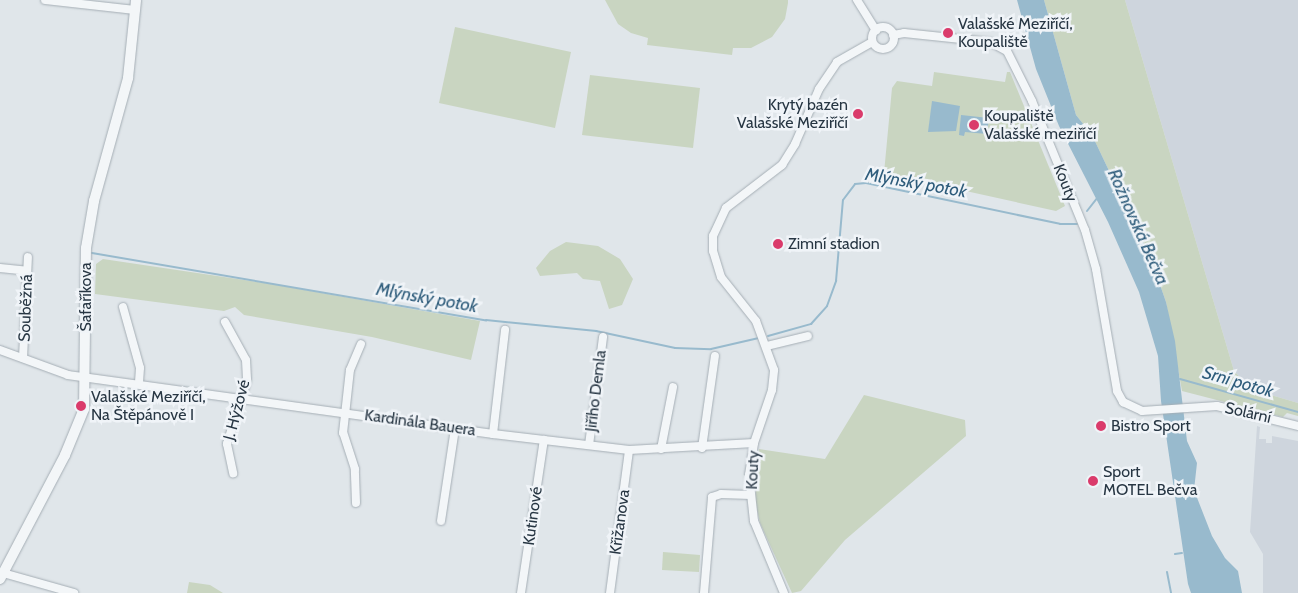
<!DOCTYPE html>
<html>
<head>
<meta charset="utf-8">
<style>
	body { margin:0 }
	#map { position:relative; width:1298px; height:593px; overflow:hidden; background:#e0e6ea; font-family:Cabin,sans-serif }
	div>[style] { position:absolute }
	.built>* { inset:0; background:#ced5dd }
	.green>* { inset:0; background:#c9d5c1 }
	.water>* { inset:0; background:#98bacd }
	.stream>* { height:2px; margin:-1px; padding:0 1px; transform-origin:1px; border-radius:1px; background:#98bacd }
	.roads { filter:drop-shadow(0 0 1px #a5aeb5) drop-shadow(0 0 1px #a5aeb5) }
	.minor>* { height:8px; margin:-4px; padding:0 4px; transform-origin:4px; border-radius:4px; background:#f3f6f8 }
	.minor>.ring { margin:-4px; padding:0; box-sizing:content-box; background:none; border:8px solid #f3f6f8; border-radius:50% }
	.tertiary>* { height:10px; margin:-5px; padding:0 5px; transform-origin:5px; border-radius:5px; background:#f3f6f8 }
	.dots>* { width:14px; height:14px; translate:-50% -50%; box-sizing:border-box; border:2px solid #f0f4f8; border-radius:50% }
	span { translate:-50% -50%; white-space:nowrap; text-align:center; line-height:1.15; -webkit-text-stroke:5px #f0f4f8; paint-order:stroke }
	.poi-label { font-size:16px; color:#273643 }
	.left { translate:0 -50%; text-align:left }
	.right { translate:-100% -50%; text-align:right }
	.street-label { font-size:16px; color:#273643 }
	.water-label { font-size:18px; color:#2e5c7b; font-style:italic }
</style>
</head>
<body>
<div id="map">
	<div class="built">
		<i style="clip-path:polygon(1125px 0,1298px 0,1298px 403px,1251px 389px,1234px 371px)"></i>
		<i style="clip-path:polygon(1257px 426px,1260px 427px,1259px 439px,1266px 439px,1266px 443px,1272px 443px,1272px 436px,1298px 441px,1298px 593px,1263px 593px,1263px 554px,1250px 532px)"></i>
	</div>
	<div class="green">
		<i style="clip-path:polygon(605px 0,788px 0,788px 3px,785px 19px,772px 37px,751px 48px,733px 48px,732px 55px,647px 45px,648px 38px,631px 33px,618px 24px)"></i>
		<i style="clip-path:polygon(1044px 0,1125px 0,1234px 371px,1251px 389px,1298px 403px,1298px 416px,1287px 413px,1283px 417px,1182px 391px,1166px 302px,1151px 259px,1092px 135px,1076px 115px)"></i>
		<i style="clip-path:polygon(455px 27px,571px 52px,555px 128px,439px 103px)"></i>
		<i style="clip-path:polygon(934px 72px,1005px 82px,1007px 72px,1010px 72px,1065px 206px,1056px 211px,884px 173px,892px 88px,897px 81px,932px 86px)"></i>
		<i style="clip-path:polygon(590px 75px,700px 88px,693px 148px,582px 135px)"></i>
		<i style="clip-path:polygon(566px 242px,598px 246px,620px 259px,633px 279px,622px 305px,609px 309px,600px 281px,583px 279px,577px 273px,540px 276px,536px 268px,550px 251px)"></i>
		<i style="clip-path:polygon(103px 259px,271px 284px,480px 321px,471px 360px,372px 337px,244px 315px,235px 307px,224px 311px,95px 294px,96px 264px)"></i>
		<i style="clip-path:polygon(864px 395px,965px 420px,966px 436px,845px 540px,801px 591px,792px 593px,760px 523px,755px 501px,759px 449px,825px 459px)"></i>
		<i style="clip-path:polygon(663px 552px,700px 555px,699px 572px,662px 570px)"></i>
		<i style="clip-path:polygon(189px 582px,210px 585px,223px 593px,187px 593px)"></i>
	</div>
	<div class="water">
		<i style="clip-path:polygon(1017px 0,1044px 0,1076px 115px,1092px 135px,1151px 259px,1166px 302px,1175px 341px,1187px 441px,1197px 463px,1194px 490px,1212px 536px,1225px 558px,1238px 571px,1242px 593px,1191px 593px,1188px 584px,1161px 401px,1158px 356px,1139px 292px,1108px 222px,1059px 126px,1036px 69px)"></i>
		<i style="clip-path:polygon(932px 101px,960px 106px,956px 131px,928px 132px)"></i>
		<i style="clip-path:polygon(961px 115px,989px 118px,987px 134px,965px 132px,964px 136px,959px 135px)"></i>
	</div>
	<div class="stream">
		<i style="left:1087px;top:211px;width:18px;rotate:-52deg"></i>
		<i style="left:92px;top:253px;width:400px;rotate:9.7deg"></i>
		<i style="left:486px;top:320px;width:111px;rotate:5.7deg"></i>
		<i style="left:596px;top:331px;width:81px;rotate:12.1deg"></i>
		<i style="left:675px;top:348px;width:36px;rotate:2deg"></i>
		<i style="left:711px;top:349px;width:49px;rotate:-12.9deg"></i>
		<i style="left:768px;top:336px;width:45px;rotate:-15.6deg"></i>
		<i style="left:811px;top:324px;width:24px;rotate:-48deg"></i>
		<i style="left:827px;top:306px;width:27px;rotate:-70deg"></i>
		<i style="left:836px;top:281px;width:81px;rotate:-85.1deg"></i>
		<i style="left:843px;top:200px;width:20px;rotate:-53deg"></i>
		<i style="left:855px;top:184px;width:11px;rotate:-5deg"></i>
		<i style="left:866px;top:183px;width:198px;rotate:11.9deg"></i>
		<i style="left:1060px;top:224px;width:17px"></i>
		<i style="left:1180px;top:379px;width:123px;rotate:15.6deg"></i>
		<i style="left:1175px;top:554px;width:7px;rotate:-8deg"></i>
		<i style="left:1167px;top:572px;width:21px;rotate:79deg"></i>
	</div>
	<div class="roads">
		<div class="minor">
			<i style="left:45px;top:0;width:91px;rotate:6.3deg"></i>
			<i style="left:857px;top:0;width:36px;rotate:58deg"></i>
			<i class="ring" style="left:872px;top:27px;width:14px;height:14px"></i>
			<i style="left:893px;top:35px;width:11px;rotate:-10deg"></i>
			<i style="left:904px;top:33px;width:86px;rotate:6deg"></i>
			<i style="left:990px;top:42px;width:19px;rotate:28deg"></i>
			<i style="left:1007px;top:51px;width:56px;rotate:63.4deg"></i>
			<i style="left:1032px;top:101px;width:139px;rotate:67.7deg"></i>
			<i style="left:1085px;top:230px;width:41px;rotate:74.2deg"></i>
			<i style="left:1096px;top:269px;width:124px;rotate:80.2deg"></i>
			<i style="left:1117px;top:391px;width:13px;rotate:61deg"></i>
			<i style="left:1123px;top:402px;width:21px;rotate:25deg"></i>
			<i style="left:1142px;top:411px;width:75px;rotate:-3.8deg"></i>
			<i style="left:1217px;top:406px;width:83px;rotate:13.9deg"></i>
			<i style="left:0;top:268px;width:27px;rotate:6deg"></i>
			<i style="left:123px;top:307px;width:63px;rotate:74.4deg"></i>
			<i style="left:140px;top:368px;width:16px;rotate:94deg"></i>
			<i style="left:225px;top:322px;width:43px;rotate:61.1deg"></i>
			<i style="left:246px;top:360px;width:20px;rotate:87deg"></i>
			<i style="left:247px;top:380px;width:67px;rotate:107.4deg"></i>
			<i style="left:227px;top:444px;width:30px;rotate:78deg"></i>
			<i style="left:767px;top:346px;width:42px;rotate:-13.7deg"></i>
			<i style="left:0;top:350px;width:72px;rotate:20.2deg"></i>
			<i style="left:68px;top:375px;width:429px;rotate:7.9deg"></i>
			<i style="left:493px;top:434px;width:137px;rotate:6.7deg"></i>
			<i style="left:629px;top:450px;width:125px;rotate:-3.2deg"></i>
			<i style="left:23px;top:358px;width:101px;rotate:-87.2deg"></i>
			<i style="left:493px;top:434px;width:105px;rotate:-83.4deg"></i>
			<i style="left:589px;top:445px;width:109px;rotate:-82.6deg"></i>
			<i style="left:702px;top:448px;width:93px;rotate:-82deg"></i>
			<i style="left:661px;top:449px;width:63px;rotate:-79deg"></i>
			<i style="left:356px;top:503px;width:34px;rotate:-92deg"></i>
			<i style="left:355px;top:469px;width:38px;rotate:-108deg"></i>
			<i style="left:343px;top:433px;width:63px;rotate:-83.7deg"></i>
			<i style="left:350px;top:370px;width:28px;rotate:-67deg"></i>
			<i style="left:441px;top:521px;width:94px;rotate:-81.4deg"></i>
			<i style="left:3px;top:573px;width:74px;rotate:15.7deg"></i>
			<i style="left:521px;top:593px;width:155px;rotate:-81.5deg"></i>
			<i style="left:610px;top:593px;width:144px;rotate:-82.4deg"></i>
			<i style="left:704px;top:593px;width:96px;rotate:-85.2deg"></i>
			<i style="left:712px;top:497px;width:9px;rotate:-18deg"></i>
			<i style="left:721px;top:494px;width:30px;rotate:2deg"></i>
			<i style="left:784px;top:593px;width:78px;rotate:-112.6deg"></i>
			<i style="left:754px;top:521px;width:46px;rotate:-96.2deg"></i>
			<i style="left:749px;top:475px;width:32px;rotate:-81deg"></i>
			<i style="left:754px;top:443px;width:56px;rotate:-71.2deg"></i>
			<i style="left:772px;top:390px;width:20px;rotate:-84deg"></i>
			<i style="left:774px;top:370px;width:52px;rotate:-110.2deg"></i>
			<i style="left:756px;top:321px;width:56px;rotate:-128.5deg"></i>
			<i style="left:721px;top:277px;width:27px;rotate:-107deg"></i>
			<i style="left:713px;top:251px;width:15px;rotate:-90deg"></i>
			<i style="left:713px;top:236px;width:31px;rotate:-65deg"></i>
			<i style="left:726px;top:208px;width:71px;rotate:-37.5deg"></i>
			<i style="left:782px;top:165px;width:25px;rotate:-58deg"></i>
			<i style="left:795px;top:144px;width:60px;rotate:-66.4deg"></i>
			<i style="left:819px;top:89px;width:32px;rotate:-56deg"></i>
			<i style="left:837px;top:62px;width:40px;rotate:-29.7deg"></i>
		</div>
		<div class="tertiary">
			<i style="left:0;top:579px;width:140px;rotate:-62.3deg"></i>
			<i style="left:65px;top:455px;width:50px;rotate:-67.6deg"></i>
			<i style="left:84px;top:409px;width:161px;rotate:-89.3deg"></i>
			<i style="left:86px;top:248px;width:48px;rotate:-80.3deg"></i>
			<i style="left:94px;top:201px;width:128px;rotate:-74.5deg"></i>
			<i style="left:128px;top:78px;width:78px;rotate:-84.1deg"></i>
		</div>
	</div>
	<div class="dots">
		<i style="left:948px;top:33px;background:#da3b6b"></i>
		<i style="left:858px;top:114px;background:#da3b6b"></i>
		<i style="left:974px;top:125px;background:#da3b6b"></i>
		<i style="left:778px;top:244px;background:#da3b6b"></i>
		<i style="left:81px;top:406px;background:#da3b6b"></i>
		<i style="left:1101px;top:426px;background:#da3b6b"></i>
		<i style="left:1093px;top:481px;background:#da3b6b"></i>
	</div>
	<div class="poi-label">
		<span class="left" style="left:958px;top:33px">Valašské Meziříčí,<br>Koupaliště</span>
		<span class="right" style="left:848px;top:114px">Krytý bazén<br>Valašské Meziříčí</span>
		<span class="left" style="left:984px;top:125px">Koupaliště<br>Valašské meziříčí</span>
		<span class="left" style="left:788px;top:244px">Zimní stadion</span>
		<span class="left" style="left:91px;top:406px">Valašské Meziříčí,<br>Na Štěpánově I</span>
		<span class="left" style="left:1111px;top:426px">Bistro Sport</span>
		<span class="left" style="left:1103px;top:481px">Sport<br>MOTEL Bečva</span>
	</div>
	<div class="street-label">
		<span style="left:1065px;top:183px;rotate:68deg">Kouty</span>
		<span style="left:86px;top:297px;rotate:-90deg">Šafaříkova</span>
		<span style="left:26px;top:308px;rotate:-88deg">Souběžná</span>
		<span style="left:596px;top:391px;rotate:-83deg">Jiřího Demla</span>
		<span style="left:237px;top:410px;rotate:-75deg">J. Hýžové</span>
		<span style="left:1248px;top:413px;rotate:13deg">Solární</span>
		<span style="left:420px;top:423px;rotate:8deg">Kardinála Bauera</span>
		<span style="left:753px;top:470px;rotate:-87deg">Kouty</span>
		<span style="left:533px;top:516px;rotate:-82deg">Kutinové</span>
		<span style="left:620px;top:522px;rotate:-82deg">Křižanova</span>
	</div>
	<div class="water-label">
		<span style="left:916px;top:183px;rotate:10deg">Mlýnský potok</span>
		<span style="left:1138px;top:227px;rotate:66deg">Rožnovská Bečva</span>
		<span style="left:427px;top:298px;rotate:10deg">Mlýnský potok</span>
		<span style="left:1238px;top:382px;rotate:16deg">Srní potok</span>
	</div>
</div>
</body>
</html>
